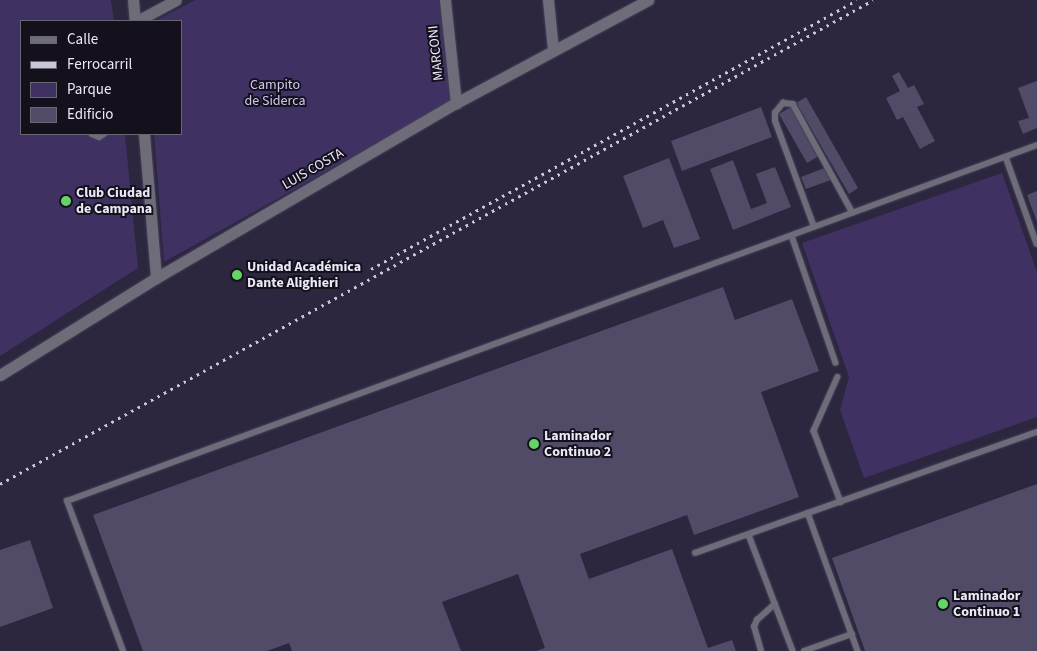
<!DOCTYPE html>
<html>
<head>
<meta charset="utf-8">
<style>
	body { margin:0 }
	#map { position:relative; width:1037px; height:651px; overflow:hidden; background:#2c263f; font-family:"Source Sans 3",sans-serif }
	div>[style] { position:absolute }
	.green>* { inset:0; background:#3f3262 }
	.building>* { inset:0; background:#514b67 }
	.roads { filter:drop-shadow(0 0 1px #474159) drop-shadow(0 0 1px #474159) }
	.service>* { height:5.5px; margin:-2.75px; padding:0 2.75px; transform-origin:2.75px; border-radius:2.75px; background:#6e6c79 }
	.minor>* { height:11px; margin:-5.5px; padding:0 5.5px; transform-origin:5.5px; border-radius:5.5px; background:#6e6c79 }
	.rail>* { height:3px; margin-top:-1.5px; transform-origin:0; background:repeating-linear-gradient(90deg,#c9c6d8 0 2.5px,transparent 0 7.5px) }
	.dots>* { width:14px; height:14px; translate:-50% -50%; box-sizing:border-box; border:2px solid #14111c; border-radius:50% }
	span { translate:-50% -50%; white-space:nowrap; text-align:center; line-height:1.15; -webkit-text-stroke:4px #14111c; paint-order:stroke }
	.street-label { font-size:14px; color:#ebe8f9 }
	.park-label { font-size:14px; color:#d0c8f0 }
	.poi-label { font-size:14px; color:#ebe8f9; font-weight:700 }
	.left { translate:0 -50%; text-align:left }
	.legend { position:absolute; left:20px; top:20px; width:162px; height:115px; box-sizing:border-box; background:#14111c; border:1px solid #6a6774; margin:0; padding:6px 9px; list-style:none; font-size:15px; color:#ebe8f9 }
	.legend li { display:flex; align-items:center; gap:10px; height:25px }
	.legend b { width:25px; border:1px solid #6a6774 }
</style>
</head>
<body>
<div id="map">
	<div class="green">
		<i style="clip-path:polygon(0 0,111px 0,114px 21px,21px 21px,21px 134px,125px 134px,138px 268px,0 356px)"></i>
		<i style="clip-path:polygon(195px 0,439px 0,451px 102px,164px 262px,154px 134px,181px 134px,181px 21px,155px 21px)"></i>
		<i style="clip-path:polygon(1002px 173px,1037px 272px,1037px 417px,864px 478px,840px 410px,849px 377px,802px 243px)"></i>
	</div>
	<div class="building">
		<i style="clip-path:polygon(899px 72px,908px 88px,914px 85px,924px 104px,917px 107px,935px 141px,920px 149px,903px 117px,897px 120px,886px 98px,900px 91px,892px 76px)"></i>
		<i style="clip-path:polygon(1037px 81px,1037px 128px,1023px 134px,1018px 121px,1029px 118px,1018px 88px)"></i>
		<i style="clip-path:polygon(806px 97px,858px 188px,849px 194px,796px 103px)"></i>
		<i style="clip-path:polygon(761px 107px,772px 137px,682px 171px,671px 141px)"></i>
		<i style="clip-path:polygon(791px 107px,819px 156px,807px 163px,779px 114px)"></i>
		<i style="clip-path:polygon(669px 158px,700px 239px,674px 248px,663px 220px,643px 228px,623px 176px)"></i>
		<i style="clip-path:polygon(733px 160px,751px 209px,767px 203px,756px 174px,775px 167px,791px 207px,733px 230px,710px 169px)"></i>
		<i style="clip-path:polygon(827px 167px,831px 180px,806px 189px,801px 177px)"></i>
		<i style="clip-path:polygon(1037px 191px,1037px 222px,1027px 195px)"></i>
		<i style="clip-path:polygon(723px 287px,735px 320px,792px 299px,819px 371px,761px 392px,799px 497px,694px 535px,687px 515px,580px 554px,589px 579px,672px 549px,708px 648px,732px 640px,736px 651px,536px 651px,545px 648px,518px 574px,442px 602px,461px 651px,292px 651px,289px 643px,267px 651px,143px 651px,93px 515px)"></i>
		<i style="clip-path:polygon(1037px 484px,1037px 651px,865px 651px,832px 558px)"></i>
		<i style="clip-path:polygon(30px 540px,53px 608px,0 627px,0 550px)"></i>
	</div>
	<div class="roads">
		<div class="service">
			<i style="left:92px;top:134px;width:8px;rotate:23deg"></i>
			<i style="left:99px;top:137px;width:6px;rotate:-31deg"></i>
			<i style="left:1006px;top:157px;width:92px;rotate:70.4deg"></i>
			<i style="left:814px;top:227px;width:113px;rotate:-110.2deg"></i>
			<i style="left:775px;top:121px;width:8px;rotate:-90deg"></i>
			<i style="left:775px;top:113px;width:13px;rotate:-51deg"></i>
			<i style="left:783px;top:103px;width:10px;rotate:6deg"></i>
			<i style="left:793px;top:104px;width:124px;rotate:61.2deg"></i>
			<i style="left:792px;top:236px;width:134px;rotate:70.9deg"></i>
			<i style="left:838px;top:377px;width:59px;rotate:114deg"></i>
			<i style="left:814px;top:431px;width:76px;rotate:69.2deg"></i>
			<i style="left:808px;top:513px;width:147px;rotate:70.1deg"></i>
			<i style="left:749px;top:535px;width:124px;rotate:69.2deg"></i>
			<i style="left:695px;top:553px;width:363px;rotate:-19.5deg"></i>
			<i style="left:123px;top:651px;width:160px;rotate:-110.5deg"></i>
			<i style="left:67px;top:501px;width:1033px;rotate:-20.15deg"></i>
			<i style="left:761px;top:651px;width:25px;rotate:-106deg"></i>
			<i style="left:754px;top:627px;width:8px;rotate:-67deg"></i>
			<i style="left:757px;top:620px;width:24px;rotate:-42deg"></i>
			<i style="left:804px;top:651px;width:51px;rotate:-19.5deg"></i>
		</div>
		<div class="minor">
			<i style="left:133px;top:0;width:21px;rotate:85deg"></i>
			<i style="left:445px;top:0;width:104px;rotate:83.9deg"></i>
			<i style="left:548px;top:0;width:49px;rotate:84.2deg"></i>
			<i style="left:137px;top:21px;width:44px;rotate:-28.3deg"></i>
			<i style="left:144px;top:134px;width:144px;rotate:85.2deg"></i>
			<i style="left:0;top:375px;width:184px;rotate:-31.9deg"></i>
			<i style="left:156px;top:278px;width:347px;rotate:-30.3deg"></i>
			<i style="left:456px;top:103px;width:218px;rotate:-28.2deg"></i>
		</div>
	</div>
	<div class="rail">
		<i style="left:371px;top:269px;width:555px;rotate:-28.96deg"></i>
		<i style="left:0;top:484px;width:998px;rotate:-29deg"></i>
	</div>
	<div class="dots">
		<i style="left:66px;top:201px;background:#64d468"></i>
		<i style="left:237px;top:275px;background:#64d468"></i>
		<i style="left:534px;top:444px;background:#64d468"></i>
		<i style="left:943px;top:604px;background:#64d468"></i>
	</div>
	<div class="street-label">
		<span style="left:436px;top:53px;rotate:-96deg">MARCONI</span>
		<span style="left:313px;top:169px;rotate:-30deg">LUIS COSTA</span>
	</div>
	<div class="park-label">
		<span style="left:275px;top:93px">Campito<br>de Siderca</span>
	</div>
	<div class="poi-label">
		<span class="left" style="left:76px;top:201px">Club Ciudad<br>de Campana</span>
		<span class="left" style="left:247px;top:275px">Unidad Académica<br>Dante Alighieri</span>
		<span class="left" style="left:544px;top:444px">Laminador<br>Continuo 2</span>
		<span class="left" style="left:953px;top:604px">Laminador<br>Continuo 1</span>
	</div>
	<ul class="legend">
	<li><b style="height:6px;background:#6e6c79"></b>Calle</li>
	<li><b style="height:6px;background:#c9c6d8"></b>Ferrocarril</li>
	<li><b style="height:14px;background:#3f3262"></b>Parque</li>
	<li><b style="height:14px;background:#514b67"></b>Edificio</li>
	</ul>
</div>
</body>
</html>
